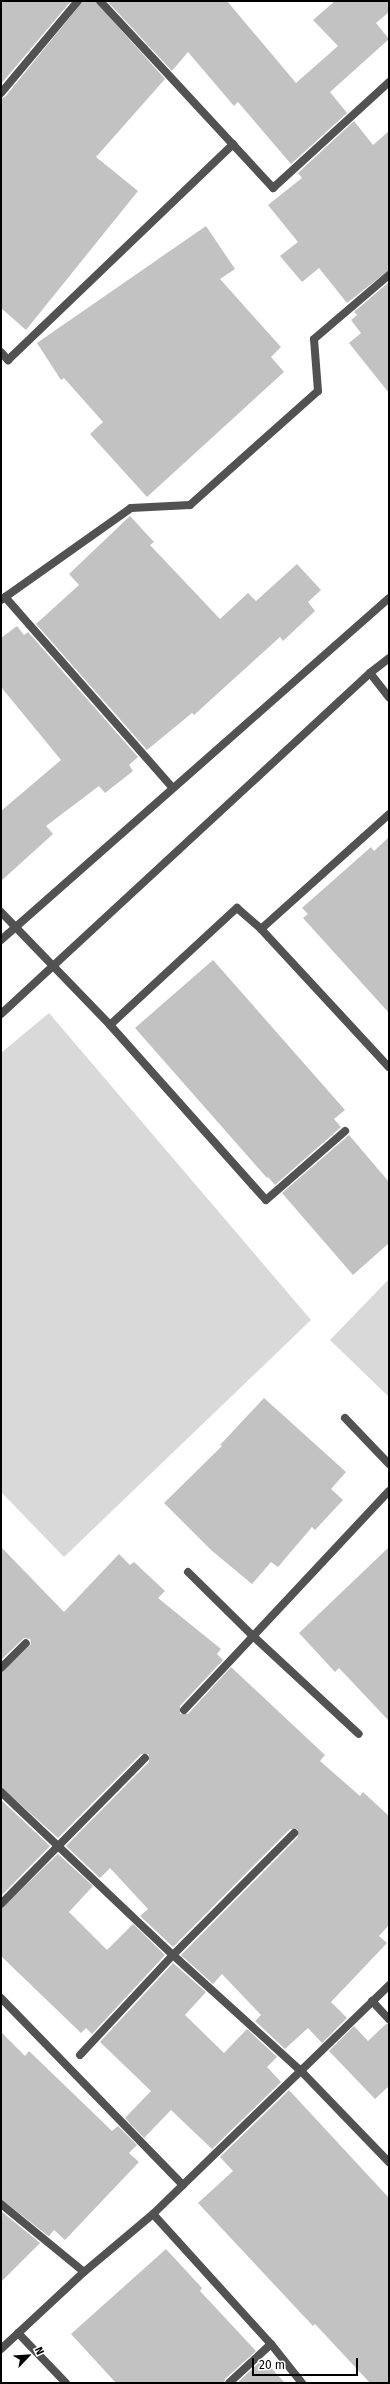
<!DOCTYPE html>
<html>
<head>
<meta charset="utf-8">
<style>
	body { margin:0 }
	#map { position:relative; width:390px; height:2384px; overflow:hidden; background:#fff; font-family:"Fira Sans",sans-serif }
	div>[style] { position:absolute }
	.green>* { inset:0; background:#d9d9d9 }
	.building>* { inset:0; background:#c2c2c2 }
	.lane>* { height:8px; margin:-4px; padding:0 4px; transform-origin:4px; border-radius:4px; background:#525252 }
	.street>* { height:8px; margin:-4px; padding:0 4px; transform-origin:4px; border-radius:4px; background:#525252 }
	span { translate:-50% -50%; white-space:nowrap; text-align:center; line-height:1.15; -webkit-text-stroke:3px #fff; paint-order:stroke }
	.frame { position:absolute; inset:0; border:2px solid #000; pointer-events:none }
	.north { position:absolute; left:8px; top:2336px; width:40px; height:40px; -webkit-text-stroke:3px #fff; paint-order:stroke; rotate:65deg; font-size:11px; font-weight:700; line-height:16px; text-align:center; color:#000 }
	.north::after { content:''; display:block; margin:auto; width:14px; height:18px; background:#000; clip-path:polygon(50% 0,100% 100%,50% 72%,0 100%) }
	.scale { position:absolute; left:252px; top:2358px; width:106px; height:18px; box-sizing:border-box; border:2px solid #000; border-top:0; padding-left:5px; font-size:12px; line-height:14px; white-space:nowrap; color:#000; -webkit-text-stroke:3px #fff; paint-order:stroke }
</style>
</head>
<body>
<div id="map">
	<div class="green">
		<i style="clip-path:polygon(49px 1013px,311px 1320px,64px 1557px,1px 1492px,1px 1053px)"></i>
		<i style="clip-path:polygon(389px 1279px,389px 1397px,330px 1340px)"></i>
	</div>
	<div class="building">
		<i style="clip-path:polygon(1px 1px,71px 1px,1px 84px)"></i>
		<i style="clip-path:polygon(83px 1px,95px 1px,165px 79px,96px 157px,138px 191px,26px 330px,1px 308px,1px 98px,5px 97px)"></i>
		<i style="clip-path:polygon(107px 1px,227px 1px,296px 83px,338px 46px,313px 20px,335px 1px,389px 1px,389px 12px,376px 23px,389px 39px,330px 92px,347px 113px,291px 164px,238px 102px,234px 106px,188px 52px,172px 71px)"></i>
		<i style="clip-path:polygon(354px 121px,373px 145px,389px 131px,389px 270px,347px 303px,319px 268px,302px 282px,280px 256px,298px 242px,268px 205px,302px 178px,298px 173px)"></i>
		<i style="clip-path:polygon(206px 226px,235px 269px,220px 279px,281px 347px,271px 357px,284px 372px,147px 497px,90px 434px,103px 422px,64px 378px,61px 380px,37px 343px)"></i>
		<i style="clip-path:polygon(389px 282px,389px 393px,349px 343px,361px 333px,351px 320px,357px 315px,354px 312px)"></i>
		<i style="clip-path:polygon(130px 516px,154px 542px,150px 545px,220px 619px,248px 593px,256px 601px,297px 564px,321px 590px,308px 602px,315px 611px,283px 641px,280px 637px,194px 715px,192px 713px,147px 750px,36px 624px,79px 585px,69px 574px)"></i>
		<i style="clip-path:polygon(17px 626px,24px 635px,28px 632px,138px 757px,129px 765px,133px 771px,105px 793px,99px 786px,46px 826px,53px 834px,1px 881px,1px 811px,61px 760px,1px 687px,1px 638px)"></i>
		<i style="clip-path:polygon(389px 837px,389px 1013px,303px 918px,308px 914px,302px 908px,371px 847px,374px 851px)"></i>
		<i style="clip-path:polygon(213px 960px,345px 1110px,334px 1119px,341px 1127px,275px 1185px,268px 1177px,267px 1178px,135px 1028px)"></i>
		<i style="clip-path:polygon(349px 1135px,389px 1182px,389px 1243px,353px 1275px,282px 1193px)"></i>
		<i style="clip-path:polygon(264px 1398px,346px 1472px,331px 1489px,343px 1500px,315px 1530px,312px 1527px,278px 1567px,271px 1562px,252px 1584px,211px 1550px,164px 1503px,222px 1446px,220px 1445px)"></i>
		<i style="clip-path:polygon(1px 1547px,64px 1612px,119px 1554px,130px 1565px,134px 1562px,165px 1591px,158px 1598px,221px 1649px,217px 1654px,223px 1660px,180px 1706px,180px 1714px,188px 1714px,231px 1667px,325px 1755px,320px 1761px,360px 1796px,363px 1792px,389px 1816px,389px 1925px,379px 1936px,387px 1943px,331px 2002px,347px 2018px,322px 2043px,308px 2028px,285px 2049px,255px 2021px,261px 2015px,222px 1974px,213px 1984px,181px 1955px,298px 1837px,298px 1829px,290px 1829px,173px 1947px,140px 1916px,148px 1909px,110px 1868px,100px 1878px,66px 1846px,149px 1762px,149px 1754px,141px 1754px,58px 1838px,1px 1787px,1px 1673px,31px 1644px,30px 1639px,24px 1638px,1px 1660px)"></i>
		<i style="clip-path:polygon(389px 1547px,389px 1721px,339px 1668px,335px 1672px,299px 1633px)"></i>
		<i style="clip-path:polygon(1px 1800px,50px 1846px,1px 1896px)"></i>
		<i style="clip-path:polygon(58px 1854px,93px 1886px,69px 1912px,107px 1950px,133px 1924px,165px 1955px,92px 2034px,86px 2028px,81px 2033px,1px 1956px,1px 1909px)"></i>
		<i style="clip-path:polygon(173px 1963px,206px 1992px,185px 2015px,224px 2053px,247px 2029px,277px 2057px,267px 2067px,281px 2082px,212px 2149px,171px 2110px,144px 2138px,125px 2118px,151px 2091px,100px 2042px)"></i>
		<i style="clip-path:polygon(386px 2024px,389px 2024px,389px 2086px,375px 2099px,329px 2051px,354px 2026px,368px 2041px)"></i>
		<i style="clip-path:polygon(1px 2032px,25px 2056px,29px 2051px,112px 2131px,118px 2126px,137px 2145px,129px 2153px,139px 2162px,65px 2240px,54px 2230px,49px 2236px,47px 2235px,1px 2199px)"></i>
		<i style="clip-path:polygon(289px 2090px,389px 2198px,389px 2383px,370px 2383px,315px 2324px,313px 2326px,198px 2203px,233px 2171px,220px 2157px)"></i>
		<i style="clip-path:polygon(1px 2211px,40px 2243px,1px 2282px)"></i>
		<i style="clip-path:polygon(166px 2249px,202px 2288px,200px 2291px,256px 2351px,225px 2379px,224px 2383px,116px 2383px,71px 2334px)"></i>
		<i style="clip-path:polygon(263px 2359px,285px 2383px,237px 2383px)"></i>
	</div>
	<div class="lane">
		<i style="left:153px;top:2214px;width:176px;rotate:47.8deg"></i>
		<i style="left:271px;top:2344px;width:57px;rotate:137.1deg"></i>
		<i style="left:271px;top:2344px;width:50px;rotate:51.5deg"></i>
	</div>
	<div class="street">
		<i style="left:100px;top:1px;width:255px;rotate:47.2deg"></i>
		<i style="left:273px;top:188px;width:157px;rotate:-42.4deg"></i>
		<i style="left:1px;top:93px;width:120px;rotate:-50.1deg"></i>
		<i style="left:1px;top:352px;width:11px;rotate:49deg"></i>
		<i style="left:8px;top:360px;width:312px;rotate:-43.8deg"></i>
		<i style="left:5px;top:597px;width:254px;rotate:48.7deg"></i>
		<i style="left:1px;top:600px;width:159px;rotate:-35.3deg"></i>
		<i style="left:131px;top:508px;width:59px;rotate:-2.9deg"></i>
		<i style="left:190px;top:505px;width:171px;rotate:-41.7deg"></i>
		<i style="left:318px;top:391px;width:52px;rotate:-94.4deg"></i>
		<i style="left:314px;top:339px;width:99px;rotate:-40.5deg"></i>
		<i style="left:370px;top:673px;width:31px;rotate:52deg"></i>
		<i style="left:1px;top:912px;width:157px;rotate:46deg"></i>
		<i style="left:110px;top:1025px;width:234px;rotate:48.3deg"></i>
		<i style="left:266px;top:1200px;width:105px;rotate:-41.1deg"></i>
		<i style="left:261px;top:929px;width:172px;rotate:-41.9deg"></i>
		<i style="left:1px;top:940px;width:517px;rotate:-41.39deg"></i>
		<i style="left:1px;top:1014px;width:502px;rotate:-42.74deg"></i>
		<i style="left:370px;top:673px;width:24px;rotate:-38deg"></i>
		<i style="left:110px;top:1025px;width:173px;rotate:-42.7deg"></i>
		<i style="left:237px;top:908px;width:32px;rotate:41deg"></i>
		<i style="left:261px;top:929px;width:188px;rotate:47.2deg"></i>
		<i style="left:345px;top:1418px;width:64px;rotate:46.3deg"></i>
		<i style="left:188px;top:1572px;width:91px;rotate:44.6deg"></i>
		<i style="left:253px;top:1636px;width:144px;rotate:42.8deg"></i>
		<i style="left:1px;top:1668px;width:35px;rotate:-45deg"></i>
		<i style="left:184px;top:1710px;width:300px;rotate:-46.9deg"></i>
		<i style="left:1px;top:1792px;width:237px;rotate:43.5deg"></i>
		<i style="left:173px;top:1955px;width:173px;rotate:42.2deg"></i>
		<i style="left:301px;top:2071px;width:127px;rotate:46deg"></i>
		<i style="left:1px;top:1904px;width:205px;rotate:-45.4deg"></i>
		<i style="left:1px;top:1998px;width:261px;rotate:45.8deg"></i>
		<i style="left:372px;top:2001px;width:25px;rotate:47deg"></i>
		<i style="left:80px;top:2055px;width:137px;rotate:-47.1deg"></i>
		<i style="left:173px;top:1955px;width:172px;rotate:-45.2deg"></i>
		<i style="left:1px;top:2204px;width:107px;rotate:39.3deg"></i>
		<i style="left:18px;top:2333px;width:69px;rotate:46.2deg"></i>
		<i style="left:1px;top:2349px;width:113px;rotate:-42.9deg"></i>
		<i style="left:84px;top:2272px;width:90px;rotate:-40deg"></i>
		<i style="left:153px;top:2214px;width:329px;rotate:-44.1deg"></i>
	</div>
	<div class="frame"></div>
	<div class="north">N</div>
	<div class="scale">20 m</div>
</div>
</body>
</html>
